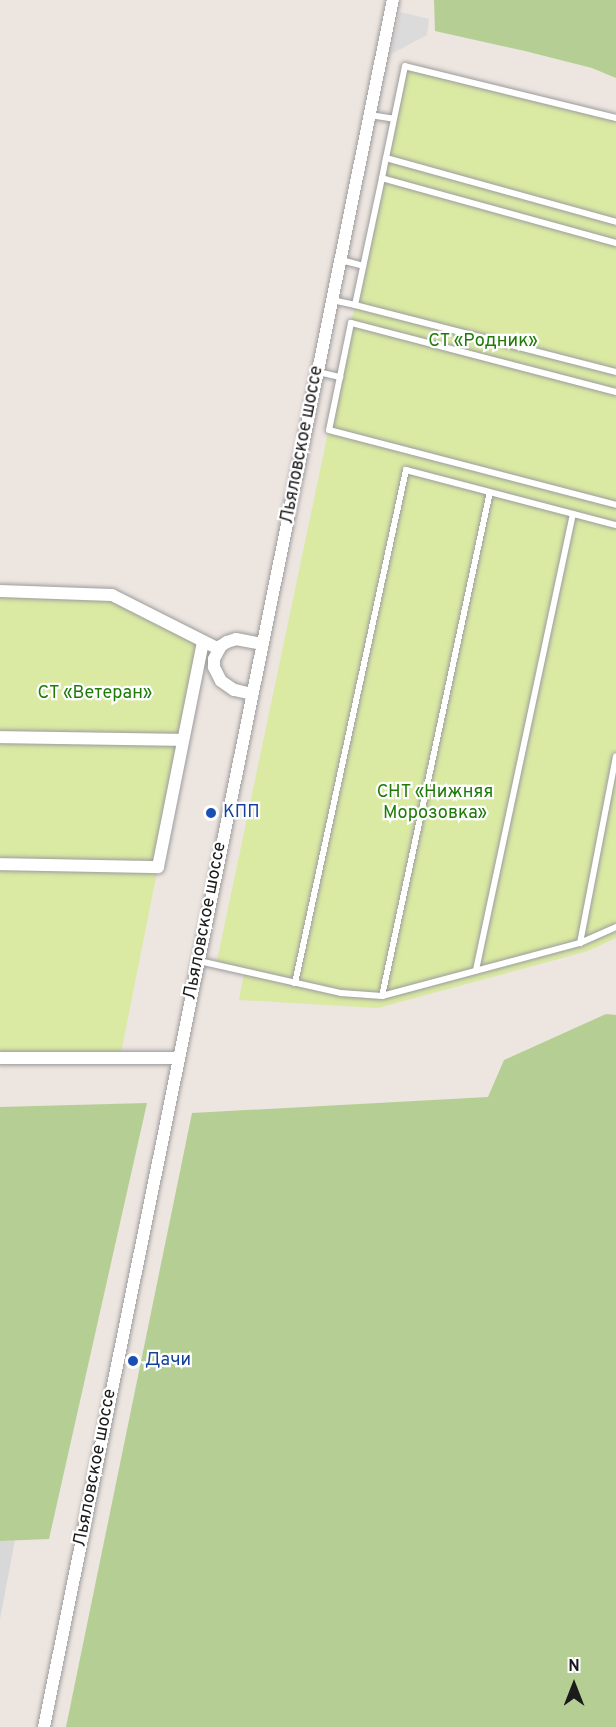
<!DOCTYPE html>
<html>
<head>
<meta charset="utf-8">
<style>
	body { margin:0 }
	#map { position:relative; width:616px; height:1727px; overflow:hidden; background:#ede5e0; font-family:Overpass,sans-serif }
	div>[style] { position:absolute }
	.residential>* { inset:0; background:#d9d8d8 }
	.grass>* { inset:0; background:#daeaa3 }
	.forest>* { inset:0; background:#b5ce93 }
	.parking>* { inset:0; background:#dbdbdb }
	.roads { filter:drop-shadow(0 0 2px #9c9c9c) drop-shadow(0 0 2px #9c9c9c) }
	.lane>* { height:6px; margin:-3px; padding:0 3px; transform-origin:3px; border-radius:3px; background:#fff }
	.street>* { height:12px; margin:-6px; padding:0 6px; transform-origin:6px; border-radius:6px; background:#fff }
	.dots>* { width:16px; height:16px; translate:-50% -50%; box-sizing:border-box; border:3px solid #fff; border-radius:50% }
	span { translate:-50% -50%; white-space:nowrap; text-align:center; line-height:1.15; -webkit-text-stroke:4.5px #fff; paint-order:stroke }
	.park-label { font-size:18px; color:#1e7b07 }
	.street-label { font-size:18px; color:#1b1b1b }
	.transit-label { font-size:18px; color:#164399 }
	.left { translate:0 -50%; text-align:left }
	.north { position:absolute; left:544px; top:1655px; width:60px; height:60px; -webkit-text-stroke:4px #fff; paint-order:stroke; rotate:0deg; font-size:16px; font-weight:700; line-height:24px; text-align:center; color:#1b1b1b }
	.north::after { content:''; display:block; margin:auto; width:21px; height:27px; background:#1b1b1b; clip-path:polygon(50% 0,100% 100%,50% 72%,0 100%) }
</style>
</head>
<body>
<div id="map">
	<div class="residential">
		<i style="clip-path:polygon(15px 1540px,0 1619px,0 1541px)"></i>
	</div>
	<div class="grass">
		<i style="clip-path:polygon(405px 66px,616px 118px,616px 938px,588px 951px,378px 1008px,239px 1000px,245px 968px,217px 961px)"></i>
		<i style="clip-path:polygon(0 591px,112px 595px,203px 641px,120px 1058px,0 1058px)"></i>
	</div>
	<div class="forest">
		<i style="clip-path:polygon(434px 0,616px 0,616px 78px,592px 68px,525px 51px,435px 31px)"></i>
		<i style="clip-path:polygon(606px 1014px,616px 1015px,616px 1727px,66px 1727px,192px 1113px,488px 1097px,504px 1060px)"></i>
		<i style="clip-path:polygon(147px 1103px,49px 1539px,0 1541px,0 1107px)"></i>
	</div>
	<div class="parking">
		<i style="clip-path:polygon(400px 12px,429px 19px,427px 35px,391px 54px)"></i>
	</div>
	<div class="roads">
		<div class="lane">
			<i style="left:370px;top:115px;width:24px;rotate:9deg"></i>
			<i style="left:616px;top:118px;width:217px;rotate:-166.2deg"></i>
			<i style="left:405px;top:66px;width:94px;rotate:101.7deg"></i>
			<i style="left:386px;top:158px;width:239px;rotate:15.5deg"></i>
			<i style="left:382px;top:178px;width:20px;rotate:-79deg"></i>
			<i style="left:616px;top:243px;width:243px;rotate:-164.5deg"></i>
			<i style="left:382px;top:178px;width:130px;rotate:102deg"></i>
			<i style="left:355px;top:305px;width:269px;rotate:14.4deg"></i>
			<i style="left:341px;top:260px;width:23px;rotate:15deg"></i>
			<i style="left:332px;top:300px;width:24px;rotate:12deg"></i>
			<i style="left:318px;top:372px;width:23px;rotate:13deg"></i>
			<i style="left:616px;top:392px;width:274px;rotate:-165.4deg"></i>
			<i style="left:351px;top:323px;width:109px;rotate:101.6deg"></i>
			<i style="left:329px;top:430px;width:297px;rotate:14.6deg"></i>
			<i style="left:580px;top:943px;width:190px;rotate:-79.1deg"></i>
			<i style="left:199px;top:961px;width:146px;rotate:12.7deg"></i>
			<i style="left:341px;top:993px;width:41px;rotate:4.2deg"></i>
			<i style="left:382px;top:996px;width:205px;rotate:-15deg"></i>
			<i style="left:580px;top:943px;width:39px;rotate:-24deg"></i>
			<i style="left:476px;top:970px;width:466px;rotate:-78deg"></i>
			<i style="left:295px;top:983px;width:525px;rotate:-77.79deg"></i>
			<i style="left:406px;top:470px;width:217px;rotate:14.7deg"></i>
			<i style="left:382px;top:996px;width:515px;rotate:-77.91deg"></i>
		</div>
		<div class="street">
			<i style="left:0;top:591px;width:112px;rotate:2deg"></i>
			<i style="left:112px;top:595px;width:120px;rotate:26.8deg"></i>
			<i style="left:252px;top:694px;width:18px;rotate:-167deg"></i>
			<i style="left:234px;top:690px;width:16px;rotate:-145deg"></i>
			<i style="left:221px;top:681px;width:16px;rotate:-117deg"></i>
			<i style="left:214px;top:667px;width:8px;rotate:-90deg"></i>
			<i style="left:214px;top:659px;width:15px;rotate:-62deg"></i>
			<i style="left:221px;top:646px;width:7px;rotate:-34deg"></i>
			<i style="left:227px;top:642px;width:9px;rotate:-18deg"></i>
			<i style="left:236px;top:639px;width:26px;rotate:11deg"></i>
			<i style="left:0;top:737px;width:183px;rotate:0.9deg"></i>
			<i style="left:0;top:864px;width:158px;rotate:1.1deg"></i>
			<i style="left:158px;top:867px;width:230px;rotate:-78.7deg"></i>
			<i style="left:0;top:1058px;width:179px"></i>
			<i style="left:44px;top:1727px;width:1762px;rotate:-78.58deg"></i>
		</div>
	</div>
	<div class="dots">
		<i style="left:211px;top:813px;background:#1a4fb4"></i>
		<i style="left:133px;top:1361px;background:#1a4fb4"></i>
	</div>
	<div class="park-label">
		<span style="left:483px;top:342px">СТ «Родник»</span>
		<span style="left:95px;top:694px">СТ «Ветеран»</span>
		<span style="left:435px;top:804px">СНТ «Нижняя<br>Морозовка»</span>
	</div>
	<div class="street-label">
		<span style="left:303px;top:445px;rotate:-79deg">Льяловское шоссе</span>
		<span style="left:206px;top:921px;rotate:-79deg">Льяловское шоссе</span>
		<span style="left:96px;top:1468px;rotate:-79deg">Льяловское шоссе</span>
	</div>
	<div class="transit-label">
		<span class="left" style="left:223px;top:813px">КПП</span>
		<span class="left" style="left:145px;top:1361px">Дачи</span>
	</div>
	<div class="north">N</div>
</div>
</body>
</html>
